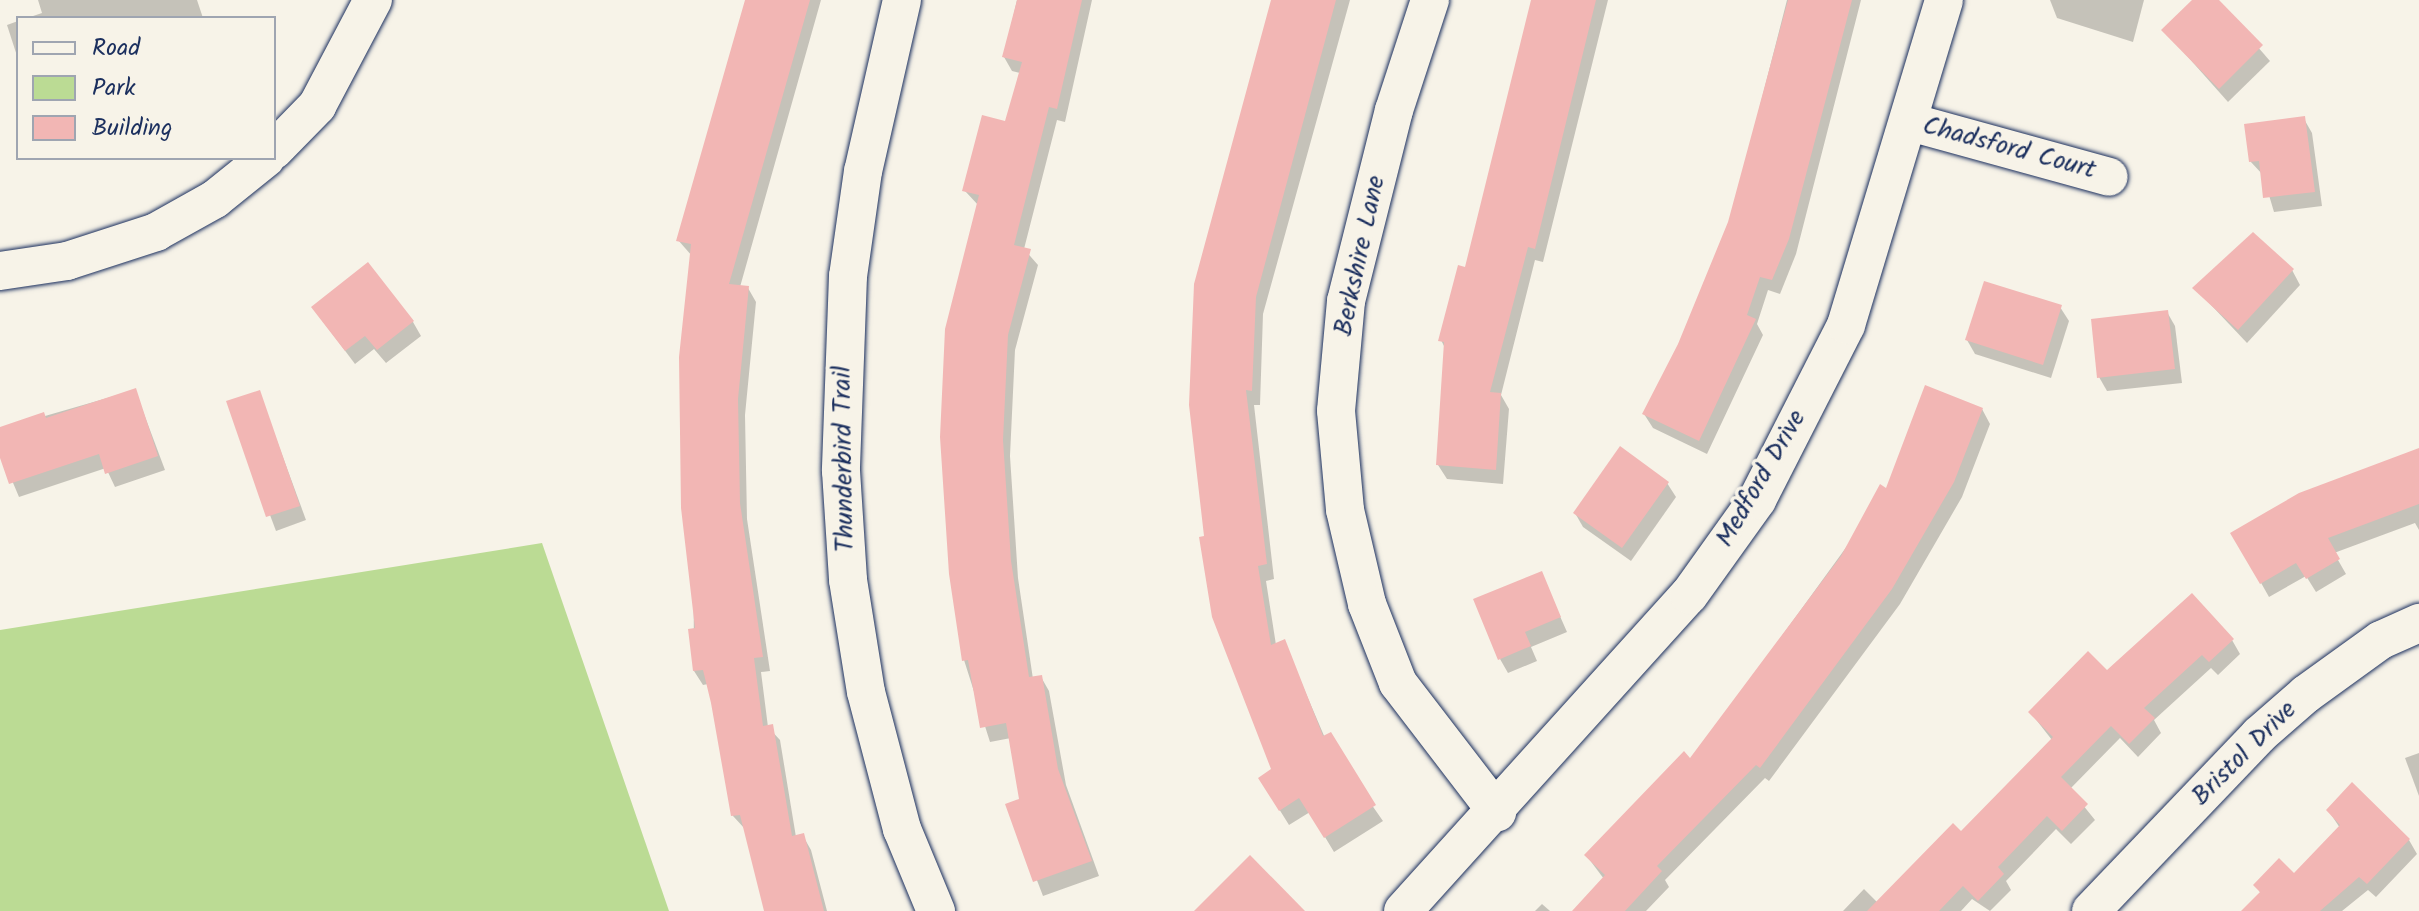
<!DOCTYPE html>
<html>
<head>
<meta charset="utf-8">
<style>
	body { margin:0 }
	#map { position:relative; width:2419px; height:911px; overflow:hidden; background:#f7f3e8; font-family:Kalam,sans-serif }
	div>[style] { position:absolute }
	.green>* { inset:0; background:#bbdb94 }
	.shadow>* { inset:0; background:#0003 }
	.building>* { inset:0; background:#f2b6b4 }
	.roads { filter:drop-shadow(0 0 2px #1b2f5e) drop-shadow(0 0 2px #1b2f5e) }
	.street>* { height:38px; margin:-19px; padding:0 19px; transform-origin:19px; border-radius:19px; background:#f7f3e8 }
	span { translate:-50% -50%; white-space:nowrap; text-align:center; line-height:1.15; -webkit-text-stroke:7px #f7f3e8; paint-order:stroke }
	.street-label { font-size:26px; color:#1b2f5e }
	.legend { position:absolute; left:16px; top:16px; width:260px; height:144px; box-sizing:border-box; background:#f7f3e8; border:2px solid #9fa5b1; margin:0; padding:10px 14px; list-style:none; font-size:24px; color:#1b2f5e }
	.legend li { display:flex; align-items:center; gap:16px; height:40px }
	.legend b { width:40px; border:2px solid #9fa5b1 }
</style>
</head>
<body>
<div id="map">
	<div class="green">
		<i style="clip-path:polygon(542px 543px,669px 911px,0 911px,0 630px)"></i>
	</div>
	<div class="shadow">
		<i style="clip-path:polygon(38px 0,197px 0,203px 18px,27px 18px,42px 13px)"></i>
		<i style="clip-path:polygon(746px 0,821px 0,740px 287px,748px 288px,756px 302px,745px 415px,747px 519px,770px 671px,761px 672px,768px 727px,780px 740px,796px 837px,803px 836px,811px 850px,827px 911px,766px 911px,745px 829px,733px 816px,708px 684px,703px 685px,694px 671px,692px 256px,678px 240px)"></i>
		<i style="clip-path:polygon(1017px 0,1092px 0,1065px 122px,1057px 120px,1024px 249px,1038px 265px,1015px 350px,1010px 456px,1018px 578px,1033px 679px,1041px 677px,1049px 691px,1066px 785px,1099px 876px,1043px 896px,1008px 805px,1022px 800px,1011px 738px,990px 742px,964px 660px,979px 206px,965px 191px,1006px 124px,1020px 73px,1012px 71px,1004px 57px)"></i>
		<i style="clip-path:polygon(1274px 0,1350px 0,1263px 314px,1260px 405px,1254px 405px,1274px 579px,1266px 581px,1276px 645px,1284px 642px,1325px 738px,1383px 821px,1334px 852px,1310px 812px,1289px 825px,1269px 793px,1274px 770px,1206px 538px)"></i>
		<i style="clip-path:polygon(1534px 0,1608px 0,1543px 262px,1535px 260px,1501px 395px,1509px 409px,1503px 484px,1447px 479px,1438px 465px,1446px 350px,1441px 340px,1466px 269px)"></i>
		<i style="clip-path:polygon(1787px 0,1861px 0,1796px 254px,1780px 294px,1768px 290px,1757px 324px,1763px 335px,1707px 454px,1653px 428px,1644px 414px,1680px 345px,1730px 223px)"></i>
		<i style="clip-path:polygon(2050px 0,2144px 0,2133px 42px,2057px 18px)"></i>
		<i style="clip-path:polygon(2195px 0,2217px 0,2270px 61px,2228px 102px,2164px 30px)"></i>
		<i style="clip-path:polygon(18px 21px,18px 59px,7px 25px)"></i>
		<i style="clip-path:polygon(2304px 119px,2312px 133px,2322px 206px,2274px 212px,2263px 175px,2250px 161px)"></i>
		<i style="clip-path:polygon(2292px 270px,2300px 285px,2247px 343px,2195px 288px)"></i>
		<i style="clip-path:polygon(2060px 307px,2069px 321px,2051px 378px,1975px 354px,1967px 340px)"></i>
		<i style="clip-path:polygon(313px 308px,413px 322px,421px 336px,386px 363px,374px 349px,355px 364px)"></i>
		<i style="clip-path:polygon(2167px 312px,2175px 326px,2182px 383px,2107px 391px,2099px 377px)"></i>
		<i style="clip-path:polygon(135px 390px,165px 470px,115px 487px,106px 468px,19px 497px,0 452px,0 429px)"></i>
		<i style="clip-path:polygon(259px 392px,306px 520px,276px 531px,228px 403px)"></i>
		<i style="clip-path:polygon(1982px 409px,1990px 424px,1962px 497px,1900px 604px,1769px 781px,1765px 778px,1665px 880px,1669px 887px,1646px 911px,1574px 911px,1604px 879px,1586px 855px,1691px 761px,1887px 491px)"></i>
		<i style="clip-path:polygon(2419px 450px,2419px 530px,2415px 523px,2334px 553px,2346px 574px,2316px 592px,2306px 576px,2269px 597px,2233px 533px)"></i>
		<i style="clip-path:polygon(1667px 483px,1676px 497px,1631px 561px,1583px 527px,1575px 513px)"></i>
		<i style="clip-path:polygon(1541px 573px,1567px 632px,1531px 647px,1537px 661px,1508px 673px,1500px 659px)"></i>
		<i style="clip-path:polygon(2232px 640px,2240px 654px,2218px 675px,2211px 668px,2154px 720px,2161px 733px,2138px 757px,2120px 738px,2070px 789px,2095px 820px,2071px 844px,2056px 829px,2006px 881px,2011px 890px,1990px 911px,1972px 899px,1961px 911px,1843px 911px,1864px 889px,1878px 903px,1961px 834px,2052px 740px,2030px 712px,2107px 673px)"></i>
		<i style="clip-path:polygon(2419px 753px,2419px 796px,2405px 758px)"></i>
		<i style="clip-path:polygon(2328px 810px,2409px 840px,2417px 854px,2376px 897px,2368px 890px,2342px 911px,2244px 911px,2261px 894px,2256px 885px,2294px 876px,2340px 828px)"></i>
		<i style="clip-path:polygon(1542px 904px,1550px 911px,1535px 911px)"></i>
	</div>
	<div class="building">
		<i style="clip-path:polygon(745px 0,810px 0,729px 284px,749px 286px,738px 399px,740px 503px,763px 657px,754px 658px,763px 726px,773px 724px,792px 836px,804px 833px,824px 911px,764px 911px,740px 815px,731px 816px,711px 703px,703px 670px,693px 671px,688px 629px,695px 628px,681px 508px,679px 357px,691px 244px,676px 241px)"></i>
		<i style="clip-path:polygon(1017px 0,1082px 0,1057px 109px,1049px 107px,1014px 245px,1031px 249px,1008px 335px,1003px 440px,1011px 561px,1029px 677px,1042px 675px,1058px 769px,1092px 861px,1033px 882px,1005px 804px,1019px 799px,1006px 723px,980px 728px,968px 660px,962px 661px,949px 574px,940px 437px,945px 329px,979px 195px,962px 191px,982px 115px,1005px 121px,1022px 62px,1002px 57px)"></i>
		<i style="clip-path:polygon(1271px 0,1336px 0,1256px 297px,1252px 391px,1246px 390px,1267px 564px,1258px 566px,1271px 645px,1285px 639px,1323px 736px,1331px 732px,1376px 805px,1324px 838px,1299px 798px,1279px 811px,1258px 778px,1271px 769px,1212px 617px,1199px 537px,1204px 536px,1189px 405px,1194px 284px)"></i>
		<i style="clip-path:polygon(1531px 0,1596px 0,1535px 249px,1528px 247px,1490px 392px,1501px 393px,1496px 470px,1436px 465px,1444px 342px,1438px 341px,1458px 265px,1465px 267px)"></i>
		<i style="clip-path:polygon(1788px 0,1852px 0,1789px 239px,1772px 280px,1760px 277px,1747px 315px,1756px 319px,1699px 441px,1642px 414px,1678px 344px,1728px 222px)"></i>
		<i style="clip-path:polygon(2192px 0,2219px 0,2263px 45px,2219px 89px,2161px 30px)"></i>
		<i style="clip-path:polygon(2305px 116px,2315px 192px,2263px 198px,2259px 161px,2249px 162px,2244px 124px)"></i>
		<i style="clip-path:polygon(2253px 232px,2294px 269px,2238px 330px,2192px 288px)"></i>
		<i style="clip-path:polygon(368px 262px,414px 321px,377px 350px,365px 336px,345px 351px,311px 307px)"></i>
		<i style="clip-path:polygon(1984px 281px,2062px 305px,2043px 365px,1965px 340px)"></i>
		<i style="clip-path:polygon(2168px 310px,2175px 369px,2097px 378px,2091px 319px)"></i>
		<i style="clip-path:polygon(1925px 385px,1983px 408px,1954px 482px,1892px 589px,1760px 768px,1756px 765px,1657px 866px,1662px 871px,1625px 911px,1572px 911px,1605px 875px,1584px 855px,1684px 751px,1690px 758px,1841px 556px,1880px 484px,1886px 488px)"></i>
		<i style="clip-path:polygon(136px 388px,158px 456px,105px 474px,99px 454px,9px 484px,0 458px,0 427px,44px 412px,46px 418px)"></i>
		<i style="clip-path:polygon(260px 390px,300px 506px,266px 517px,226px 401px)"></i>
		<i style="clip-path:polygon(1620px 446px,1669px 482px,1622px 548px,1573px 513px)"></i>
		<i style="clip-path:polygon(2419px 448px,2419px 504px,2328px 538px,2340px 559px,2306px 579px,2296px 563px,2260px 584px,2230px 533px,2299px 493px)"></i>
		<i style="clip-path:polygon(1542px 571px,1561px 617px,1525px 632px,1531px 646px,1498px 660px,1473px 599px)"></i>
		<i style="clip-path:polygon(2192px 593px,2234px 639px,2209px 662px,2202px 655px,2144px 708px,2155px 718px,2129px 744px,2111px 726px,2061px 777px,2088px 804px,2062px 831px,2047px 816px,1998px 867px,2004px 874px,1978px 901px,1963px 886px,1939px 911px,1867px 911px,1953px 823px,1961px 831px,2053px 737px,2028px 712px,2088px 651px,2107px 670px)"></i>
		<i style="clip-path:polygon(2352px 782px,2410px 839px,2367px 884px,2359px 877px,2320px 911px,2241px 911px,2260px 892px,2253px 885px,2279px 858px,2294px 873px,2340px 825px,2326px 810px)"></i>
		<i style="clip-path:polygon(1250px 855px,1305px 911px,1194px 911px)"></i>
	</div>
	<div class="roads">
		<div class="street">
			<i style="left:902px;top:0;width:175px;rotate:102.8deg"></i>
			<i style="left:863px;top:171px;width:106px;rotate:98.1deg"></i>
			<i style="left:848px;top:276px;width:195px;rotate:92.1deg"></i>
			<i style="left:841px;top:471px;width:109px;rotate:86.3deg"></i>
			<i style="left:848px;top:580px;width:113px;rotate:80.9deg"></i>
			<i style="left:866px;top:692px;width:142px;rotate:75.3deg"></i>
			<i style="left:902px;top:829px;width:89px;rotate:67.5deg"></i>
			<i style="left:1430px;top:0;width:116px;rotate:108.1deg"></i>
			<i style="left:1394px;top:110px;width:197px;rotate:104.1deg"></i>
			<i style="left:1346px;top:301px;width:110px;rotate:95.2deg"></i>
			<i style="left:1336px;top:411px;width:99px;rotate:84.8deg"></i>
			<i style="left:1345px;top:510px;width:97px;rotate:76.8deg"></i>
			<i style="left:1367px;top:604px;width:85px;rotate:68.6deg"></i>
			<i style="left:1398px;top:683px;width:163px;rotate:52.5deg"></i>
			<i style="left:1910px;top:122px;width:206px;rotate:15.4deg"></i>
			<i style="left:274px;top:150px;width:62px;rotate:-45.7deg"></i>
			<i style="left:317px;top:106px;width:120px;rotate:-62.2deg"></i>
			<i style="left:0;top:271px;width:68px;rotate:-8.5deg"></i>
			<i style="left:67px;top:261px;width:94px;rotate:-18deg"></i>
			<i style="left:156px;top:232px;width:68px;rotate:-29.2deg"></i>
			<i style="left:215px;top:199px;width:65px;rotate:-38.8deg"></i>
			<i style="left:1403px;top:911px;width:426px;rotate:-47.9deg"></i>
			<i style="left:1689px;top:595px;width:117px;rotate:-54.4deg"></i>
			<i style="left:1757px;top:500px;width:196px;rotate:-63deg"></i>
			<i style="left:1846px;top:325px;width:339px;rotate:-73.2deg"></i>
			<i style="left:2091px;top:911px;width:243px;rotate:-46.3deg"></i>
			<i style="left:2259px;top:735px;width:62px;rotate:-41.1deg"></i>
			<i style="left:2306px;top:694px;width:92px;rotate:-35.8deg"></i>
			<i style="left:2381px;top:640px;width:42px;rotate:-24.1deg"></i>
		</div>
	</div>
	<div class="street-label">
		<span style="left:2009px;top:149px;rotate:15deg">Chadsford Court</span>
		<span style="left:1361px;top:256px;rotate:-78deg">Berkshire Lane</span>
		<span style="left:845px;top:459px;rotate:-91deg">Thunderbird Trail</span>
		<span style="left:1762px;top:479px;rotate:-60deg">Medford Drive</span>
		<span style="left:2245px;top:754px;rotate:-45deg">Bristol Drive</span>
	</div>
	<ul class="legend">
	<li><b style="height:10px;background:#f7f3e8"></b>Road</li>
	<li><b style="height:22px;background:#bbdb94"></b>Park</li>
	<li><b style="height:22px;background:#f2b6b4"></b>Building</li>
	</ul>
</div>
</body>
</html>
